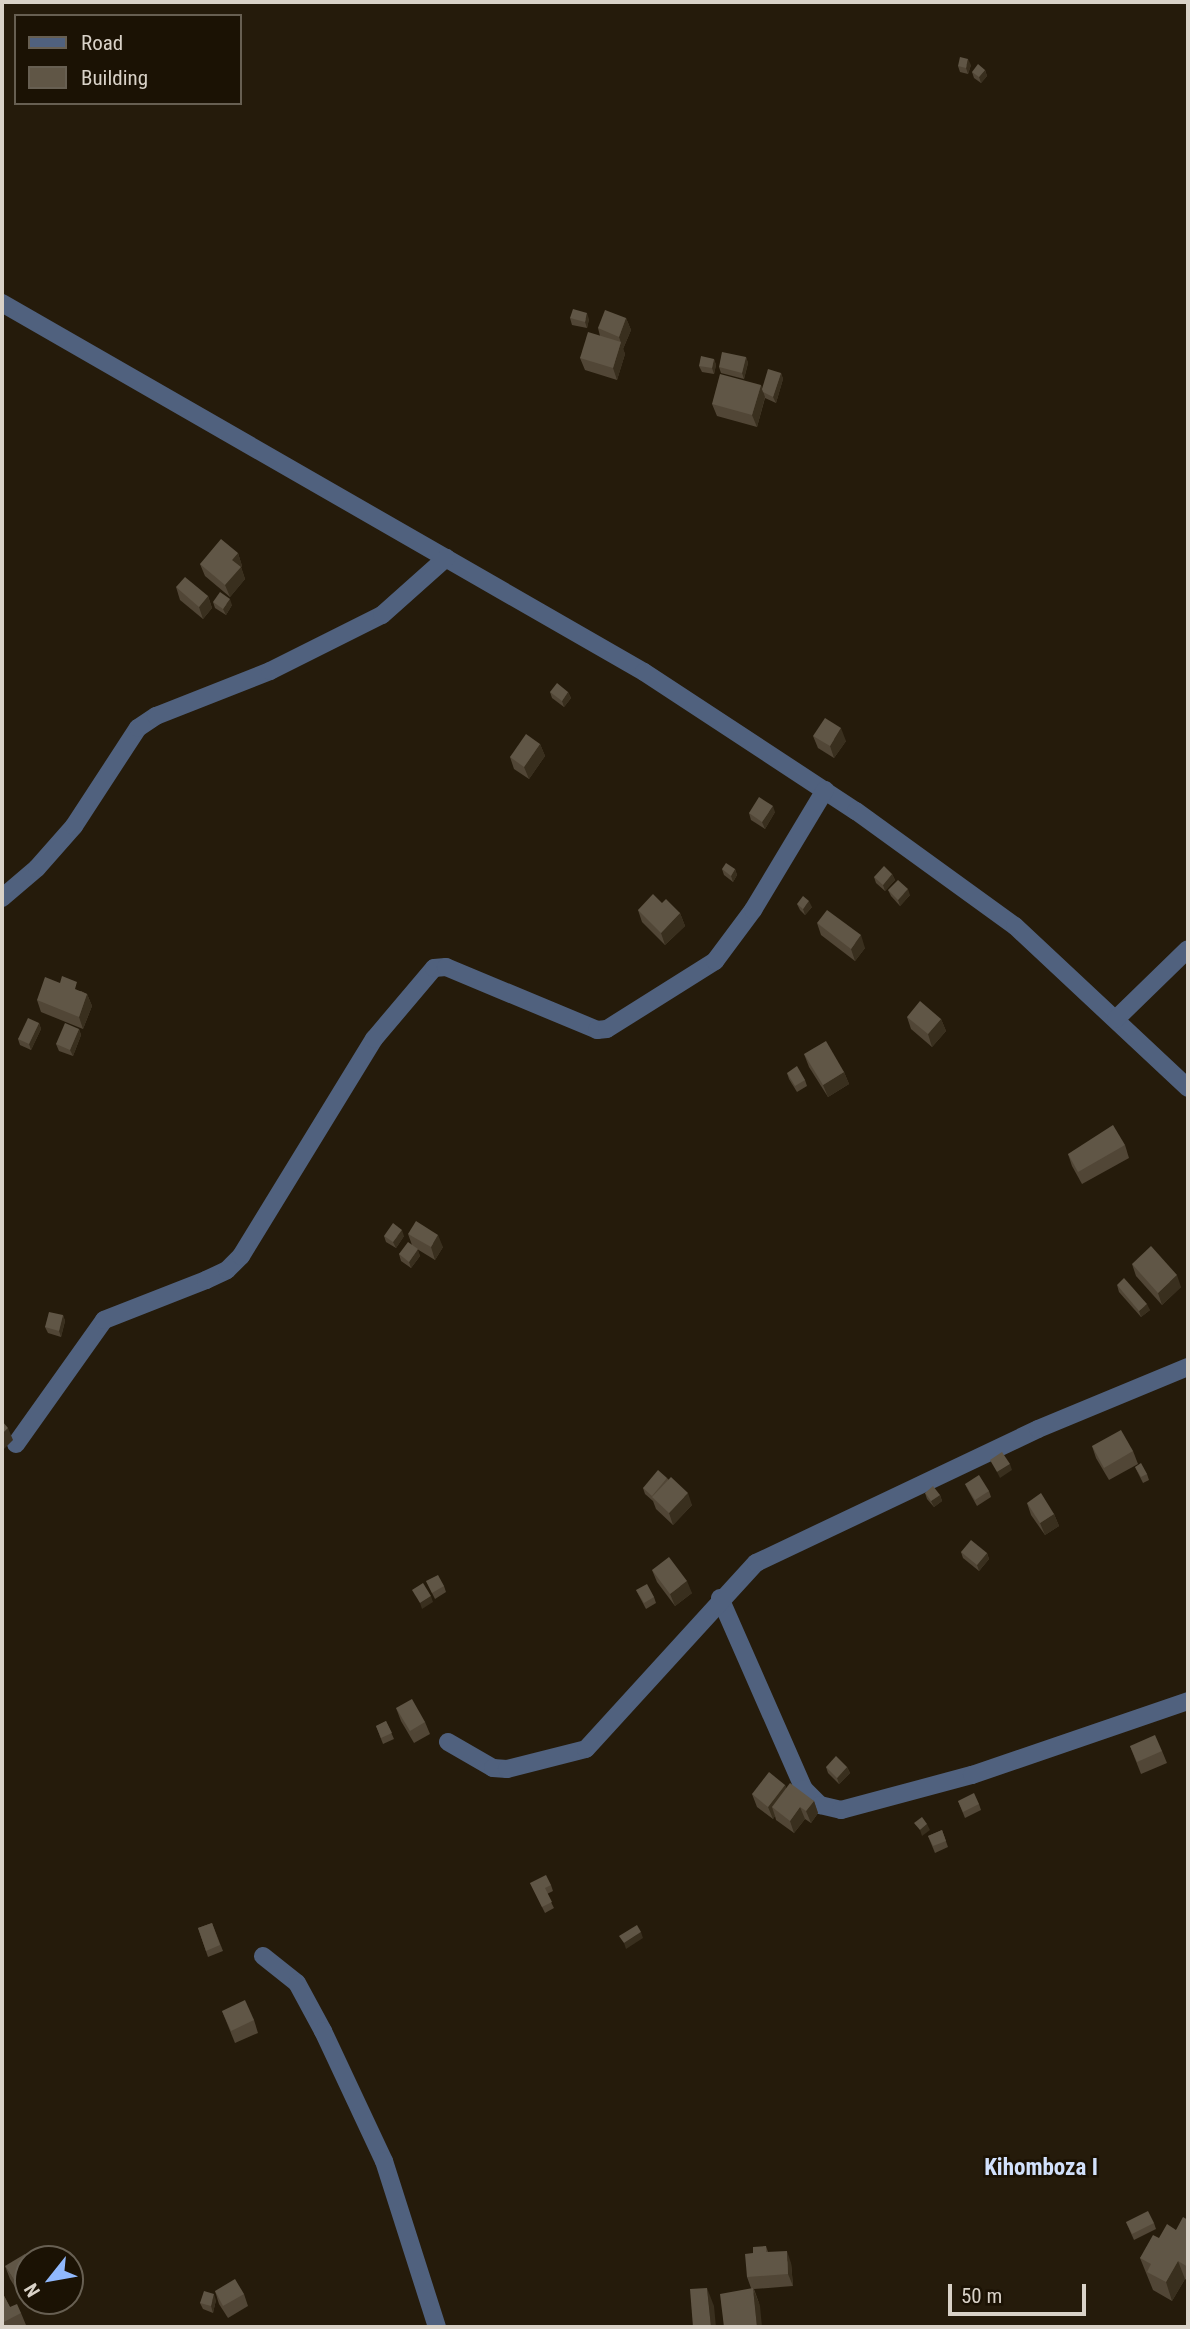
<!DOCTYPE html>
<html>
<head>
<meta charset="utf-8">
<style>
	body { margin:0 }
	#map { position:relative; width:1190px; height:2329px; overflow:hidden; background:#251b0b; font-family:"Roboto Condensed",sans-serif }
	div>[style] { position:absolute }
	.minor>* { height:18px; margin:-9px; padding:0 9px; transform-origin:9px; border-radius:9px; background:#50617e }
	.wall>* { inset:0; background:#514636 }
	.shaded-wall>* { inset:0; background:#392f1e }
	.building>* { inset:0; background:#605646 }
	span { translate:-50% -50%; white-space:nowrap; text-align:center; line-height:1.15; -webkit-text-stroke:5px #1b1204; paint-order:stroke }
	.quarter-label { font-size:23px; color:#d2e1fc; font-weight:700 }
	.frame { position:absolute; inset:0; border:4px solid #d9d2c8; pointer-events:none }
	.legend { position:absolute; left:14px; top:14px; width:228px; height:91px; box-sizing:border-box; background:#1b1204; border:2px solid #675f52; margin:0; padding:9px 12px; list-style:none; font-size:21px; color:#d9d2c8 }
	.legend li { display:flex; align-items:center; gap:14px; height:35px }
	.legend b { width:35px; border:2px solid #675f52 }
	.north { position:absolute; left:14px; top:2245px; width:70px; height:70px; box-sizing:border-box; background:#1b1204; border:2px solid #675f52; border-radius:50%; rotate:239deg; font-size:19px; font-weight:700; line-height:28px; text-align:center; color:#d9d2c8 }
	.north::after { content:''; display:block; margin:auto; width:24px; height:32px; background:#90b8fd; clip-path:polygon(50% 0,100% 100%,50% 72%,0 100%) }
	.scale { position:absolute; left:948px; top:2284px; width:138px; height:32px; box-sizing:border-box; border:4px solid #d9d2c8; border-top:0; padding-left:9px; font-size:21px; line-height:24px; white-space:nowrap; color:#d9d2c8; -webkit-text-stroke:5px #1b1204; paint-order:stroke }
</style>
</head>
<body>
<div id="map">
	<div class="minor">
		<i style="left:2px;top:303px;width:740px;rotate:29.89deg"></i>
		<i style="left:644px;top:672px;width:254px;rotate:33.3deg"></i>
		<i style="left:856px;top:811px;width:196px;rotate:35.9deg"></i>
		<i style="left:1015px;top:926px;width:237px;rotate:43.1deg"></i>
		<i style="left:2px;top:898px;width:46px;rotate:-40.6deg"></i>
		<i style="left:37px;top:868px;width:56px;rotate:-48.6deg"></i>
		<i style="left:74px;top:826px;width:117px;rotate:-56.9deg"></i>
		<i style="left:138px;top:728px;width:22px;rotate:-34deg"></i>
		<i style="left:156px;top:716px;width:123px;rotate:-21.5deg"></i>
		<i style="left:270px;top:671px;width:125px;rotate:-26.6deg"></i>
		<i style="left:382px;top:615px;width:86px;rotate:-41.7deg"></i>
		<i style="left:1116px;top:1019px;width:100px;rotate:-44.2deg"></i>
		<i style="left:16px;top:1444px;width:152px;rotate:-54.6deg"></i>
		<i style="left:104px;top:1320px;width:110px;rotate:-21.4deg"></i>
		<i style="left:206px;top:1280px;width:23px;rotate:-25deg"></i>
		<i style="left:227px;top:1270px;width:20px;rotate:-45deg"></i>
		<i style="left:241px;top:1256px;width:255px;rotate:-58.5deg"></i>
		<i style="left:374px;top:1039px;width:93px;rotate:-49.8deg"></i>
		<i style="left:434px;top:968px;width:12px;rotate:-5deg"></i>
		<i style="left:446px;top:967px;width:164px;rotate:22.6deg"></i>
		<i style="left:597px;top:1030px;width:10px;rotate:-6deg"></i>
		<i style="left:607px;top:1029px;width:128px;rotate:-32.2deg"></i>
		<i style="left:715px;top:961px;width:64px;rotate:-53.3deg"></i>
		<i style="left:753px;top:910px;width:140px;rotate:-59deg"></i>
		<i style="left:720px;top:1598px;width:209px;rotate:66.3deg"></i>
		<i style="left:804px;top:1789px;width:23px;rotate:45deg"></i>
		<i style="left:820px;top:1805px;width:22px;rotate:13deg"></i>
		<i style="left:841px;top:1810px;width:136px;rotate:-15deg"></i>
		<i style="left:972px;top:1775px;width:228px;rotate:-18.9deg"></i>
		<i style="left:448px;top:1742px;width:52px;rotate:30deg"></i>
		<i style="left:493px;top:1768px;width:14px;rotate:4deg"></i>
		<i style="left:507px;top:1769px;width:81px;rotate:-14.2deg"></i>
		<i style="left:586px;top:1749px;width:252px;rotate:-47.6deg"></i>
		<i style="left:756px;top:1563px;width:312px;rotate:-25.4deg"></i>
		<i style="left:1038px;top:1429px;width:162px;rotate:-22.5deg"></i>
		<i style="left:263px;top:1956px;width:43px;rotate:38.5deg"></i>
		<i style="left:297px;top:1983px;width:55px;rotate:61.6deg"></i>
		<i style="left:323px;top:2031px;width:144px;rotate:64.9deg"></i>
		<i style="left:384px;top:2161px;width:174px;rotate:72.3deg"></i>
	</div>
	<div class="wall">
		<i style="clip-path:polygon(971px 65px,968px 74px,960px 72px,958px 66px)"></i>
		<i style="clip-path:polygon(985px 70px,987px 76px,981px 83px,974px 78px,972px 72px)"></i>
		<i style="clip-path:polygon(570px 318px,589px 319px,587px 328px,572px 325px)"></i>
		<i style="clip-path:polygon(626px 318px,631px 330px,623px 349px,625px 354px,617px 380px,585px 370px,580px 358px,600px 336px,598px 328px)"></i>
		<i style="clip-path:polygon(746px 357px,748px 363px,744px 379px,721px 373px,719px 367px)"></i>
		<i style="clip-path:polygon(714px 359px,716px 365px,714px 374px,702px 372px,699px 366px)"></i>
		<i style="clip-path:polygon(781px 373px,783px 379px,776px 403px,765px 398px,757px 427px,717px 416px,712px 404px,761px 385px,762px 389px)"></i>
		<i style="clip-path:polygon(238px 553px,242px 566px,241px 567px,245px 579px,230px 597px,205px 576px,200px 564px)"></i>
		<i style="clip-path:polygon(176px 587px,208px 596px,212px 608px,203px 619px,180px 600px)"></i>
		<i style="clip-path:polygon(213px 602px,232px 605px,226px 615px,215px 608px)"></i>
		<i style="clip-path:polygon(550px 692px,568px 692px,571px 698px,564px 707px,552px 698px)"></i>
		<i style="clip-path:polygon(813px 736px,846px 741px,834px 758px,818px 748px)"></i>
		<i style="clip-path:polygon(540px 744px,545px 756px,529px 779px,514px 769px,510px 757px)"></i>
		<i style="clip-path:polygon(775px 812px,765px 829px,751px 820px,749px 813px)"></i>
		<i style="clip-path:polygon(722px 869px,735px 869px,737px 875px,733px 882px,724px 875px)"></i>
		<i style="clip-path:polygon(892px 874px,895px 880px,885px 891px,876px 883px,874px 877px)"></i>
		<i style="clip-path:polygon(888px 890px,910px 895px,900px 906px,891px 896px)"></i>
		<i style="clip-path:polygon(662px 903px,680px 913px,685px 926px,665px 945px,642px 922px,638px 910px)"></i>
		<i style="clip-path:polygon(797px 904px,812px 907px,805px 915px,800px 910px)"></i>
		<i style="clip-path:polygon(817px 923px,865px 948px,855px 961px,821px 935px)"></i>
		<i style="clip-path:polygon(81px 991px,87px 994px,92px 1006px,83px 1029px,41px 1012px,37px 1000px)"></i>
		<i style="clip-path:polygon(907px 1017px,941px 1019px,946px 1031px,932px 1047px,911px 1029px)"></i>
		<i style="clip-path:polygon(39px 1023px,41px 1029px,31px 1050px,20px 1045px,18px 1039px)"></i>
		<i style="clip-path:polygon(79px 1029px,81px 1035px,73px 1056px,59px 1051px,56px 1044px)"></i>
		<i style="clip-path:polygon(804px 1054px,844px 1072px,849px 1084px,828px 1097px,809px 1067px)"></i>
		<i style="clip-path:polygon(787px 1073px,805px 1080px,807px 1086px,797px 1092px,789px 1079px)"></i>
		<i style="clip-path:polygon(1125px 1145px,1129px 1158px,1082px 1184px,1072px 1166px,1068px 1154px)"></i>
		<i style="clip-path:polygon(408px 1234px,443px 1247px,435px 1260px,417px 1249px,420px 1256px,411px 1268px,401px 1261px,399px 1254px,412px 1245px)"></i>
		<i style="clip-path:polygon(384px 1236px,404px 1236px,396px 1248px,386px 1242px)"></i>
		<i style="clip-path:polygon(1132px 1264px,1181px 1287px,1162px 1305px,1136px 1276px)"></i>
		<i style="clip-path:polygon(1117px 1285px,1150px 1310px,1141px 1317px,1119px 1292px)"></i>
		<i style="clip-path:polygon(63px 1315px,65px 1321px,61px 1337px,48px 1333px,45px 1327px)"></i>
		<i style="clip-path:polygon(1092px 1446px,1133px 1451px,1138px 1464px,1109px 1480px,1096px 1458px)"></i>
		<i style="clip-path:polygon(1135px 1467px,1147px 1474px,1149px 1480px,1143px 1483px)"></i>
		<i style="clip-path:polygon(667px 1478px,692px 1505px,673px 1525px,656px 1509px,653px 1501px,645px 1494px,643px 1488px)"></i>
		<i style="clip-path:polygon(965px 1484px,989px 1491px,991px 1497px,977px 1506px,968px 1490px)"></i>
		<i style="clip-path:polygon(925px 1493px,940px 1495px,942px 1501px,934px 1507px,927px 1499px)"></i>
		<i style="clip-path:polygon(1027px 1503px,1054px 1514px,1059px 1526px,1045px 1535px,1031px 1515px)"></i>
		<i style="clip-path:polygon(961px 1552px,987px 1553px,989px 1559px,979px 1571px,963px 1558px)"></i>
		<i style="clip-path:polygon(652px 1570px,692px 1593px,675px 1606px,657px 1582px)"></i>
		<i style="clip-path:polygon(426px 1581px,444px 1586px,446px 1592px,435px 1599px)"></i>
		<i style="clip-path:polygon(636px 1590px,654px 1597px,656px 1603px,646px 1609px)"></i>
		<i style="clip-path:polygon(396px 1708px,425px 1722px,430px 1734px,414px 1743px,401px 1721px)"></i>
		<i style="clip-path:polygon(386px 1721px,394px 1739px,383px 1744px,376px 1726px)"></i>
		<i style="clip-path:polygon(1130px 1746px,1162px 1751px,1167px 1763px,1141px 1774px)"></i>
		<i style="clip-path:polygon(826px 1767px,847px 1767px,850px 1773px,839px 1784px,828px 1773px)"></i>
		<i style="clip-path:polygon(785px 1785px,786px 1788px,814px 1801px,818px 1813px,811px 1823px,805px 1819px,794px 1833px,776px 1820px,775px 1816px,773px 1819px,757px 1807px,752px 1794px)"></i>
		<i style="clip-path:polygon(958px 1801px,979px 1804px,981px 1810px,965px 1818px)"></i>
		<i style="clip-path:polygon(942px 1830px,948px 1847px,935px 1853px,928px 1836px)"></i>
		<i style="clip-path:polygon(530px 1883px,551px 1885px,553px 1891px,547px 1894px,554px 1908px,545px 1913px)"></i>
		<i style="clip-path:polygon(212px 1923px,223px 1951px,208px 1957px,198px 1928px)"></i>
		<i style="clip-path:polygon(222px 2011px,254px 2020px,258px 2033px,235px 2043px)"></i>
		<i style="clip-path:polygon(1188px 2220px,1188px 2281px,1185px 2279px,1172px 2301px,1153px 2290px,1140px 2258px,1159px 2238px,1176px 2230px)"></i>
		<i style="clip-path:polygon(1126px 2222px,1154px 2223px,1156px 2229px,1134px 2240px)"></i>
		<i style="clip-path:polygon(766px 2246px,768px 2252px,791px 2263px,793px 2286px,754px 2289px,760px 2306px,751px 2288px,747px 2277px,753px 2253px)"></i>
		<i style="clip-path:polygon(5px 2266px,28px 2301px,36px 2301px,27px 2306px,10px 2279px)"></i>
		<i style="clip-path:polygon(215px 2291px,244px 2294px,248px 2306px,228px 2318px,219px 2304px)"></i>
		<i style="clip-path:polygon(2px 2292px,10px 2307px,21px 2313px,26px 2325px,21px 2327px,2px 2327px)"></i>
		<i style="clip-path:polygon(216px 2300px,213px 2313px,203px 2309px,200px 2303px)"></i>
	</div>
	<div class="shaded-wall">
		<i style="clip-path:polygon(968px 59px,971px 65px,968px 74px,966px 68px)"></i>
		<i style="clip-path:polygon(985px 70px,987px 76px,981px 83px,979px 77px)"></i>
		<i style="clip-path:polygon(587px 313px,589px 319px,587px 328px,585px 322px)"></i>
		<i style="clip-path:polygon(626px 318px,631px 330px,623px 349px,619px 337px)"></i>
		<i style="clip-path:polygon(621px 342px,625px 354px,617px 380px,613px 368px)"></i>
		<i style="clip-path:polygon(746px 357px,748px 363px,744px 379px,742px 373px)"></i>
		<i style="clip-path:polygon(714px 359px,716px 365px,714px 374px,712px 368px)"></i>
		<i style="clip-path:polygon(781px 373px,783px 379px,776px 403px,773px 397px)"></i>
		<i style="clip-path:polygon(761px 385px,765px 397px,757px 427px,752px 415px)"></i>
		<i style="clip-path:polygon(238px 553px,242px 566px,241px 567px,245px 579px,230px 597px,225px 585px,232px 560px)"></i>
		<i style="clip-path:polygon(208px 596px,212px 608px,203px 619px,199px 607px)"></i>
		<i style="clip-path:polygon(230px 599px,232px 605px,226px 615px,223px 609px)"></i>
		<i style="clip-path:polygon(568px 692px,571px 698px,564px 707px,562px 701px)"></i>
		<i style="clip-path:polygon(841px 728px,846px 741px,834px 758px,830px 746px)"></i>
		<i style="clip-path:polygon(540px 744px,545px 756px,529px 779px,524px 767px)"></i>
		<i style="clip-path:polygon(773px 806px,775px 812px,765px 829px,762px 822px)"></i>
		<i style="clip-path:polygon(735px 869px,737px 875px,733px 882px,731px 876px)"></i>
		<i style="clip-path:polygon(892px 874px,895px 880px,885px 891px,883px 885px)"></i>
		<i style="clip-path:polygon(908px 889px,910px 895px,900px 906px,898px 900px)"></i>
		<i style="clip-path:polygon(809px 901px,812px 907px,805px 915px,803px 909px)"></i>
		<i style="clip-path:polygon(680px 913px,685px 926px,665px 945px,661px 933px)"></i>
		<i style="clip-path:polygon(861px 935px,865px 948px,855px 961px,851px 949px)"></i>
		<i style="clip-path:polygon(87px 994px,92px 1006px,83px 1029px,79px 1017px)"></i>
		<i style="clip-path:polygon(941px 1019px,946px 1031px,932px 1047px,928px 1034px)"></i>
		<i style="clip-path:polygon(39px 1023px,41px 1029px,31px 1050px,29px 1044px)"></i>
		<i style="clip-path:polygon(79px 1029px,81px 1035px,73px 1056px,70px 1050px)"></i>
		<i style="clip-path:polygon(844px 1072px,849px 1084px,828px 1097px,823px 1085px)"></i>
		<i style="clip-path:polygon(402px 1230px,404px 1236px,396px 1248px,393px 1242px)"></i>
		<i style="clip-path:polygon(438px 1235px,443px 1247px,435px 1260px,431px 1247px)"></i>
		<i style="clip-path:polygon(418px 1249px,420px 1256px,411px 1268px,409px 1262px)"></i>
		<i style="clip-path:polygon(1177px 1275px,1181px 1287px,1162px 1305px,1158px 1293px)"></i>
		<i style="clip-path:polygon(1147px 1304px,1150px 1310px,1141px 1317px,1139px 1311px)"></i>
		<i style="clip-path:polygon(63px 1315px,65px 1321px,61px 1337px,59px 1331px)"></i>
		<i style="clip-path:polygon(8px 1428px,13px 1440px,2px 1451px,2px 1434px)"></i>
		<i style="clip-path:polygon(1010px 1464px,1012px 1470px,1000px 1478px,997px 1472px)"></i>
		<i style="clip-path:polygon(688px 1493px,692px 1505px,673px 1525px,669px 1513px)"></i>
		<i style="clip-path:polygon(940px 1495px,942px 1501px,934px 1507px,931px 1501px)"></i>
		<i style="clip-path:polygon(1054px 1514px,1059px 1526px,1045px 1535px,1040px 1523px)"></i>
		<i style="clip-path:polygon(987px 1553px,989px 1559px,979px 1571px,977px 1565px)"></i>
		<i style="clip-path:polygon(687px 1581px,692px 1593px,675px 1606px,670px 1594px)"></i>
		<i style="clip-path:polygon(431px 1596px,433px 1602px,422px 1609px,420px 1603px)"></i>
		<i style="clip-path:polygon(847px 1767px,850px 1773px,839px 1784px,837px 1778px)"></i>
		<i style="clip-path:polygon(785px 1785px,790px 1797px,772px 1807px,775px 1816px,773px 1819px,768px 1807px)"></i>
		<i style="clip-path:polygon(814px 1801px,818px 1813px,811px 1823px,806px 1811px)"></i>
		<i style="clip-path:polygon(800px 1807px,805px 1819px,794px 1833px,790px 1821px)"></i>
		<i style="clip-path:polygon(927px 1824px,930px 1830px,922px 1836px,920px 1830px)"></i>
		<i style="clip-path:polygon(641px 1932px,643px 1938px,626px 1949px,624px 1943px)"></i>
		<i style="clip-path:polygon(787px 2251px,791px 2263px,793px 2286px,788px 2274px)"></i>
		<i style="clip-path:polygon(1178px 2261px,1185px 2279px,1172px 2301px,1166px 2282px)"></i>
		<i style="clip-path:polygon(707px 2288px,714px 2306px,716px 2327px,711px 2327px)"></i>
		<i style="clip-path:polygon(753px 2288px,760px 2306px,762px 2327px,757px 2327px)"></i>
		<i style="clip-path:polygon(28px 2291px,28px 2301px,36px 2301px,27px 2306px,23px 2294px)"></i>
		<i style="clip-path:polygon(214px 2294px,216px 2300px,213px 2313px,211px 2306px)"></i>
	</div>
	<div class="building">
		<i style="clip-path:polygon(960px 57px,968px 59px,966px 68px,958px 66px)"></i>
		<i style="clip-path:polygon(978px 64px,985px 70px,979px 77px,972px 72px)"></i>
		<i style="clip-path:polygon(573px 309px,587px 313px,585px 322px,570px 318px)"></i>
		<i style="clip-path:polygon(605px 310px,626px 318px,619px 337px,598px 328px)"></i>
		<i style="clip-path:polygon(588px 332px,621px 342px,613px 368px,580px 358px)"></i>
		<i style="clip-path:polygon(722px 352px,746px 357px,742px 373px,719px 367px)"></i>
		<i style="clip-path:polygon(701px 356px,714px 359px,712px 368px,699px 366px)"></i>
		<i style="clip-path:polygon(768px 369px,781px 373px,773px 397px,763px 392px,762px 389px)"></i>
		<i style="clip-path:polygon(720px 374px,761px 385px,752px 415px,712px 404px)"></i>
		<i style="clip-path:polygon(221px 539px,238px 553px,232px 560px,241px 567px,225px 585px,200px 564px)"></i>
		<i style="clip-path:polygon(185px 577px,208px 596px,199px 607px,176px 587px)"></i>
		<i style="clip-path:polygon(220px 592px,230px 599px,223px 609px,213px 602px)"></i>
		<i style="clip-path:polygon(557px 683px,568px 692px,562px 701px,550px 692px)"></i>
		<i style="clip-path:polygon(825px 718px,841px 728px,830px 746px,813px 736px)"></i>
		<i style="clip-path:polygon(526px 734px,540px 744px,524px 767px,510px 757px)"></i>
		<i style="clip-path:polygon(759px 797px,773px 806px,762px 822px,749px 813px)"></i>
		<i style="clip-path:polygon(726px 863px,735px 869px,731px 876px,722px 869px)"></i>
		<i style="clip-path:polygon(884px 866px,892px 874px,883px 885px,874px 877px)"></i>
		<i style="clip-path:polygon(898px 880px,908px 889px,898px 900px,888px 890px)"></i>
		<i style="clip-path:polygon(653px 894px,662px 903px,666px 899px,680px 913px,661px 933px,638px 910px)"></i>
		<i style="clip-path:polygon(803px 896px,809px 901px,803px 909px,797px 904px)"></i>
		<i style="clip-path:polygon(827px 910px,861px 935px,851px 949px,817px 923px)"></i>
		<i style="clip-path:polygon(62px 976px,77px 982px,75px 989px,87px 994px,79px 1017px,37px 1000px,45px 977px,60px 983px)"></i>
		<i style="clip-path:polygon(920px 1001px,941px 1019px,928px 1034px,907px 1017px)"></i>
		<i style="clip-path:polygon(28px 1018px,39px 1023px,29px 1044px,18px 1039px)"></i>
		<i style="clip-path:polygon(65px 1023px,79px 1029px,70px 1050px,56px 1044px)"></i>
		<i style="clip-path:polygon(826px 1041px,844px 1072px,823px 1085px,804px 1054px)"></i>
		<i style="clip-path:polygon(797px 1066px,805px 1080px,795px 1086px,787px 1073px)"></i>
		<i style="clip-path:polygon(1113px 1125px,1125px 1145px,1078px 1172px,1068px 1154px)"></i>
		<i style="clip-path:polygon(416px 1221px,438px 1235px,431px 1247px,408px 1234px)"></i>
		<i style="clip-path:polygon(393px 1223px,402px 1230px,393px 1242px,384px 1236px)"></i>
		<i style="clip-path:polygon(408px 1242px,418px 1249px,409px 1262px,399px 1254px)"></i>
		<i style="clip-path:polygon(1151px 1246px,1177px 1275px,1158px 1293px,1132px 1264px)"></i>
		<i style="clip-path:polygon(1124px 1278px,1147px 1304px,1139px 1311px,1117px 1285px)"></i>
		<i style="clip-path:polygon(49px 1312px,63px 1315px,59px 1331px,45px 1327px)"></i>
		<i style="clip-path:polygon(2px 1421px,8px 1428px,2px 1434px)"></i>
		<i style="clip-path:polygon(1121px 1430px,1133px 1451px,1104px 1468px,1092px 1446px)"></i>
		<i style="clip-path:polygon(1002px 1452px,1010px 1464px,997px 1472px,990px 1460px)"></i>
		<i style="clip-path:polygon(1141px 1463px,1147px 1474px,1141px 1477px,1135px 1467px)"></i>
		<i style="clip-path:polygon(658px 1470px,667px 1478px,652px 1496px,643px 1488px)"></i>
		<i style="clip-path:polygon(979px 1475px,989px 1491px,975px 1500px,965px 1484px)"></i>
		<i style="clip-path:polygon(671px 1477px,688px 1493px,669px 1513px,652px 1497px)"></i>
		<i style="clip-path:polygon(933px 1486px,940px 1495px,931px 1501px,925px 1493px)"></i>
		<i style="clip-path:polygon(1041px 1493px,1054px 1514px,1040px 1523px,1027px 1503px)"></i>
		<i style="clip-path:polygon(971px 1540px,987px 1553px,977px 1565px,961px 1552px)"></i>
		<i style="clip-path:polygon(669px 1557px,687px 1581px,670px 1594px,652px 1570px)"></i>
		<i style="clip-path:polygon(438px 1575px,444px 1586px,432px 1593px,426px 1581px)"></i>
		<i style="clip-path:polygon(423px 1583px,431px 1596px,420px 1603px,412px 1590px)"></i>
		<i style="clip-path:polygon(647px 1584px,654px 1597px,644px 1603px,636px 1590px)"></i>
		<i style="clip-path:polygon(412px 1699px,425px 1722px,410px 1731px,396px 1708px)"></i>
		<i style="clip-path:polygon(386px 1721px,392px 1733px,381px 1738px,376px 1726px)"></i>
		<i style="clip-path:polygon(1155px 1735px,1162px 1751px,1137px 1762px,1130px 1746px)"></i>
		<i style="clip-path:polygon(836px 1756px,847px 1767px,837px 1778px,826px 1767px)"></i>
		<i style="clip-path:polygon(769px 1772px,785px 1785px,768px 1807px,752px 1794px)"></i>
		<i style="clip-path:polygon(790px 1783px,814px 1801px,806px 1811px,800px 1807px,790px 1821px,772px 1807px)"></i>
		<i style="clip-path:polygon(974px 1793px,979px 1804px,963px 1812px,958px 1801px)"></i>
		<i style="clip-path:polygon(922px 1817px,927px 1824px,920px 1830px,914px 1823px)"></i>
		<i style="clip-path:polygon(942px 1830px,946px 1841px,933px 1846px,928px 1836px)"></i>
		<i style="clip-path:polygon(546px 1875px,551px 1885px,545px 1888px,552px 1902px,542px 1907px,530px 1883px)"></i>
		<i style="clip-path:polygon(212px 1923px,220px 1945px,206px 1951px,198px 1928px)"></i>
		<i style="clip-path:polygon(637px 1925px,641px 1932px,624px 1943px,619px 1936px)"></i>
		<i style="clip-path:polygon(245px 2000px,254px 2020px,231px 2031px,222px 2011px)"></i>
		<i style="clip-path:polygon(1148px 2211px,1154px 2223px,1132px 2234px,1126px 2222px)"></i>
		<i style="clip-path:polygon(1183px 2217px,1188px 2220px,1188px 2267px,1178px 2261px,1166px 2282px,1147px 2272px,1151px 2264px,1140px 2258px,1153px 2235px,1159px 2238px,1167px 2224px,1176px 2230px)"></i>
		<i style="clip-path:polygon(766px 2246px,766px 2252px,787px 2251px,788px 2274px,747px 2277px,745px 2254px,753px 2253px,753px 2247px)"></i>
		<i style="clip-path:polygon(25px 2254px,28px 2259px,28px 2291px,23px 2294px,5px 2266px)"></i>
		<i style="clip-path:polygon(235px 2279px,244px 2294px,223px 2306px,215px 2291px)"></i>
		<i style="clip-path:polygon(707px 2288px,711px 2327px,693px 2327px,690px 2289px)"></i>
		<i style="clip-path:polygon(753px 2288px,757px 2327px,724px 2327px,720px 2294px)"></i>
		<i style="clip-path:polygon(204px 2291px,214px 2294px,211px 2306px,200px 2303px)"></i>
		<i style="clip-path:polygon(2px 2292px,10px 2307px,17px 2304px,21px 2313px,2px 2323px)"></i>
	</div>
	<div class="quarter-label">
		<span style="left:1041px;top:2168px">Kihomboza I</span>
	</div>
	<div class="frame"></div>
	<ul class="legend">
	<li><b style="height:9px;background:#50617e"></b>Road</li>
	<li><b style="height:19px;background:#605646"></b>Building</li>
	</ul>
	<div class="north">N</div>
	<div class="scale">50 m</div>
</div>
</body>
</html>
